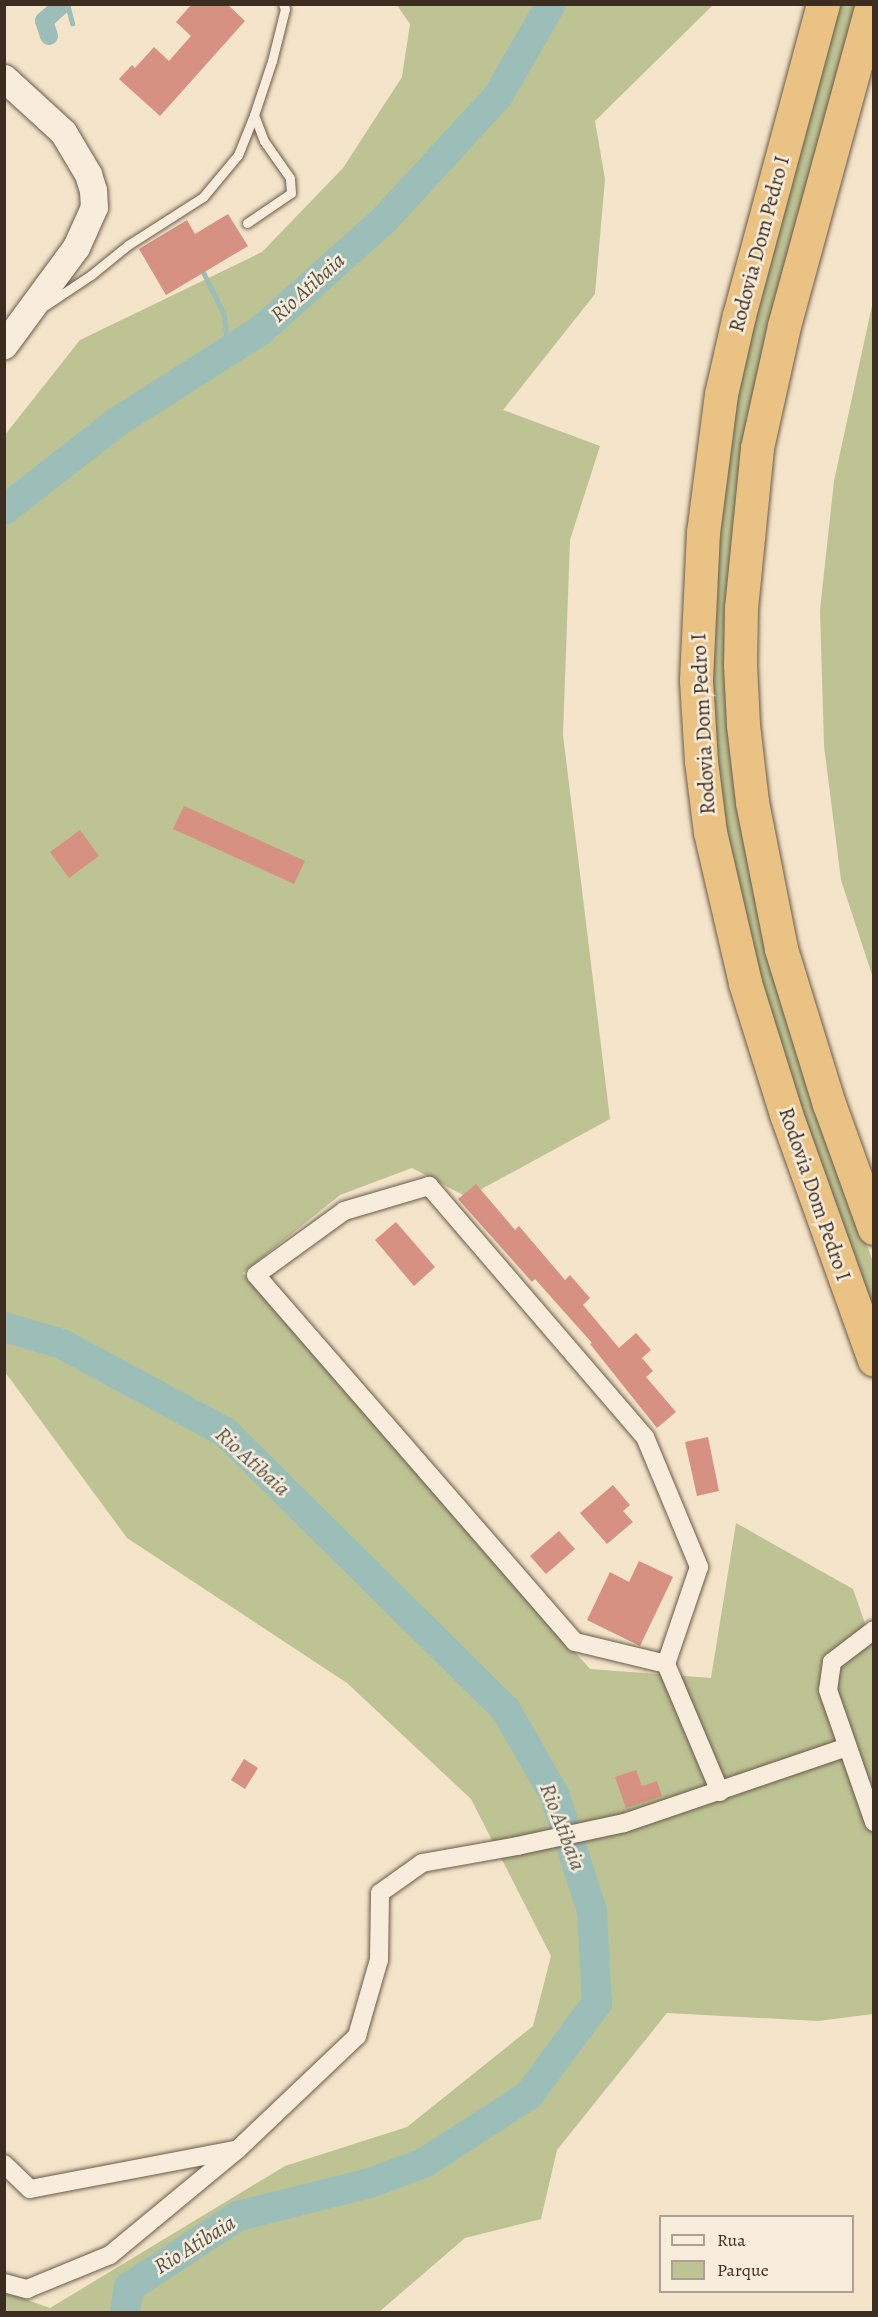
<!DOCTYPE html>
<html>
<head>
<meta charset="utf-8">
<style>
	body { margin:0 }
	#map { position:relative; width:878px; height:2317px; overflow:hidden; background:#f4e4c9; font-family:Alegreya,serif }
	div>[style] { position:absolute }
	.green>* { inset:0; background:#bec394 }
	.stream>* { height:5px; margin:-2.5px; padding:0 2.5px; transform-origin:2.5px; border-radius:2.5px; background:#9cbeb9 }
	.canal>* { height:18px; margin:-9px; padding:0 9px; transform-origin:9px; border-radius:9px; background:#9cbeb9 }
	.river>* { height:30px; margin:-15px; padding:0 15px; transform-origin:15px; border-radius:15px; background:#9cbeb9 }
	.building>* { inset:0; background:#d69183 }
	.roads { filter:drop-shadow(0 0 2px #6a5b4a) drop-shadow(0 0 2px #6a5b4a) }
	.lane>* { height:9px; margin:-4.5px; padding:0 4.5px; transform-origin:4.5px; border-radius:4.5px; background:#f8eddc }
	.street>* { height:18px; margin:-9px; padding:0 9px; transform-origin:9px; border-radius:9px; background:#f8eddc }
	.secondary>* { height:27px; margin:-13.5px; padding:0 13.5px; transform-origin:13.5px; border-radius:13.5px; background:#f8eddc }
	.highway>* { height:33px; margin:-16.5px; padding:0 16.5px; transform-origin:16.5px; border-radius:16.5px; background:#eac284 }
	span { translate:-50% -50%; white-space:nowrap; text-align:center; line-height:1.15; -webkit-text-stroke:5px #f8eddc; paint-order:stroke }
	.street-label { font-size:21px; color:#3c2d20 }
	.water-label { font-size:22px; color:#545146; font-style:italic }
	.frame { position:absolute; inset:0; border:6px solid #3c2d20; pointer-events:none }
	.legend { position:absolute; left:659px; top:2215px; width:195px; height:78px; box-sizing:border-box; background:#f8eddc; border:2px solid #ada091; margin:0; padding:8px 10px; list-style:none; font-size:18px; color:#3c2d20 }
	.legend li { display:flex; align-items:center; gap:12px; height:30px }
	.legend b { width:30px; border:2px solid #ada091 }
</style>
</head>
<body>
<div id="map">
	<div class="green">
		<i style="clip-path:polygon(397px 5px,713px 5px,595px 121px,605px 179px,595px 294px,503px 410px,600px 446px,570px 540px,563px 735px,610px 1119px,467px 1197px,412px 1168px,340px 1195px,243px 1273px,590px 1669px,711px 1678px,736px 1523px,853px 1589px,874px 1649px,873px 2014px,818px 2021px,667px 2013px,557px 2150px,541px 2219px,465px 2238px,379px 2312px,5px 2312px,5px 2292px,50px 2308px,285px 2166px,407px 2127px,533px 2026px,551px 1956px,471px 1799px,347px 1683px,127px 1538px,5px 1372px,4px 436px,80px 340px,262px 252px,343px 168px,402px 77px,410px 24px)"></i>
		<i style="clip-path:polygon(833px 5px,860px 5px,730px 606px,811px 1088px,873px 1262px,873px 1332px,739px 927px,709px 730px,716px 482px,768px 245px)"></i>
		<i style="clip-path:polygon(873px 301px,873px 978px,841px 880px,824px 746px,820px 610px,834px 481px)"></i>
	</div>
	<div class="stream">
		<i style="left:67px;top:4px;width:20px;rotate:75deg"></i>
		<i style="left:203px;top:272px;width:48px;rotate:64deg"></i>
		<i style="left:224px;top:315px;width:36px;rotate:84deg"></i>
	</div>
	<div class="canal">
		<i style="left:49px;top:36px;width:16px;rotate:-108deg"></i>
		<i style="left:44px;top:21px;width:25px;rotate:-42deg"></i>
	</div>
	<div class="river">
		<i style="left:4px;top:510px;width:143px;rotate:-37.9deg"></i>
		<i style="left:117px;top:422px;width:169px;rotate:-32.5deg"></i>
		<i style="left:260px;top:331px;width:166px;rotate:-41.8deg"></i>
		<i style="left:384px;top:220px;width:168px;rotate:-47.4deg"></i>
		<i style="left:498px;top:96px;width:106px;rotate:-60.1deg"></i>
		<i style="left:4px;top:1327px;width:60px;rotate:16.3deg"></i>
		<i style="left:62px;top:1344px;width:185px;rotate:28.4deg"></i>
		<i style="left:225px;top:1432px;width:395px;rotate:44.7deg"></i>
		<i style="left:506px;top:1710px;width:99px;rotate:60.3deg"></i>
		<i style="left:555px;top:1796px;width:121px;rotate:72.2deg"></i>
		<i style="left:592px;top:1911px;width:92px;rotate:86.9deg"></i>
		<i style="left:597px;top:2003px;width:114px;rotate:126.5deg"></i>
		<i style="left:529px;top:2095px;width:125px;rotate:147.1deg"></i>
		<i style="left:424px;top:2163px;width:58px;rotate:159.7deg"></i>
		<i style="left:370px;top:2183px;width:136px;rotate:166deg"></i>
		<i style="left:238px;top:2216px;width:130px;rotate:146.9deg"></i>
		<i style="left:129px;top:2287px;width:25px;rotate:99deg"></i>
	</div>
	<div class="building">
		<i style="clip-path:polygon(192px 4px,227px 4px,245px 21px,160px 116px,119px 79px,132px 65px,135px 68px,154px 47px,169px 61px,191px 36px,176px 22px)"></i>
		<i style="clip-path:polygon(228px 214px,248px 246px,166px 295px,139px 249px,187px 220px,195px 234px)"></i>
		<i style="clip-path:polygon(184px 806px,305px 861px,294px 884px,173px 829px)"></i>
		<i style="clip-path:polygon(80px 830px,99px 856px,69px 878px,50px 852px)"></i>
		<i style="clip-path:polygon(476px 1184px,515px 1230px,519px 1226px,565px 1280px,570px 1275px,590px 1298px,583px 1305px,619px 1348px,636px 1333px,651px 1350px,642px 1358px,653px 1371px,646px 1377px,676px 1412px,657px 1428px,590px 1344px,592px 1343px,535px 1279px,532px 1282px,458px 1199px)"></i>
		<i style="clip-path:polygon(396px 1222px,435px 1267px,414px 1286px,375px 1240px)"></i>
		<i style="clip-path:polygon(708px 1437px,719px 1491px,697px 1496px,685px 1442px)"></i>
		<i style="clip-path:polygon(613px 1485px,630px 1505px,623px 1511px,633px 1522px,607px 1544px,580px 1513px)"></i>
		<i style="clip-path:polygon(559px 1531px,575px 1549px,546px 1574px,530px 1556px)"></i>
		<i style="clip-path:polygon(639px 1561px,673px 1577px,640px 1646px,587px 1620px,610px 1572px,629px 1582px)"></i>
		<i style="clip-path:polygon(244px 1759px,258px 1768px,245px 1789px,231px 1780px)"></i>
		<i style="clip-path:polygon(636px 1770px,642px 1786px,657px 1781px,662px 1796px,626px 1808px,615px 1777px)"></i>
	</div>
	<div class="roads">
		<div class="lane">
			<i style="left:247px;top:223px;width:53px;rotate:-34.3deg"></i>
			<i style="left:291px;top:193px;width:15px;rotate:-94deg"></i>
			<i style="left:290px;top:178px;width:45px;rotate:-125.1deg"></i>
			<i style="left:264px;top:141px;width:28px;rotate:-111deg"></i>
			<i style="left:254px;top:115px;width:57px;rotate:-71.6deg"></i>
			<i style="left:272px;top:61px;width:54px;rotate:-76deg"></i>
			<i style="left:285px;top:9px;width:5px;rotate:-112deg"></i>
			<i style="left:46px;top:305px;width:54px;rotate:-33.7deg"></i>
			<i style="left:91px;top:275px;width:48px;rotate:-39deg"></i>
			<i style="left:128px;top:245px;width:89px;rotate:-32.6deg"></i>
			<i style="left:203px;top:197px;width:55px;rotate:-50.2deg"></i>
			<i style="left:238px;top:155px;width:43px;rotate:-68.2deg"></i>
		</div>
		<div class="street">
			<i style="left:874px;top:1630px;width:53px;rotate:142.7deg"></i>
			<i style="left:832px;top:1662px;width:28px;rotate:98deg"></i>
			<i style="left:828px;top:1690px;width:140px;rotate:70.8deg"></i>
			<i style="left:666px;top:1664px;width:94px;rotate:-166.4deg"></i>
			<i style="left:575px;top:1642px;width:486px;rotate:-131deg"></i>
			<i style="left:256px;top:1275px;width:109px;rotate:-36deg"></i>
			<i style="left:344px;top:1211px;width:89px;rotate:-16.4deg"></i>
			<i style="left:429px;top:1186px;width:331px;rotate:49.3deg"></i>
			<i style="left:645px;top:1437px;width:141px;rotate:67.4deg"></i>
			<i style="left:699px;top:1567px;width:102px;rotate:108.8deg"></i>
			<i style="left:666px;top:1664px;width:139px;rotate:67.1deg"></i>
			<i style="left:4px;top:2164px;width:36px;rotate:44deg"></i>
			<i style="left:30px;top:2189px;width:209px;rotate:-10.8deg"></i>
			<i style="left:4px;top:2283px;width:24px;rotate:15deg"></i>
			<i style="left:27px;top:2289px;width:90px;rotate:-22.3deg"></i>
			<i style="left:110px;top:2255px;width:165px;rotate:-39.6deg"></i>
			<i style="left:237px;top:2150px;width:166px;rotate:-43.5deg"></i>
			<i style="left:357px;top:2036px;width:79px;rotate:-73.9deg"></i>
			<i style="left:379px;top:1960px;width:67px;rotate:-89.1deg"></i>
			<i style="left:380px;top:1893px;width:52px;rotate:-35.5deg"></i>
			<i style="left:422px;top:1863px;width:97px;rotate:-10.1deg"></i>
			<i style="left:517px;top:1846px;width:109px;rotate:-12.1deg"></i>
			<i style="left:624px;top:1823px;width:236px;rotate:-18.8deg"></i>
		</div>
		<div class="secondary">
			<i style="left:4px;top:78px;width:80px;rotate:42.5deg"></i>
			<i style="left:63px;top:132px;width:49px;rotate:59.2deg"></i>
			<i style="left:88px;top:174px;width:17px;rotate:73deg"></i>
			<i style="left:93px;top:190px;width:17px;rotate:87deg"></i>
			<i style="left:94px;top:207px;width:44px;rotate:114.2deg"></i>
			<i style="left:76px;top:247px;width:122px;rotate:126.3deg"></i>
		</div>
		<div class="highway">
			<i style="left:823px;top:4px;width:322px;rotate:105.1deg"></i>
			<i style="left:739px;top:315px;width:81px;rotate:102.8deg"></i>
			<i style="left:721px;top:394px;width:139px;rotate:97.4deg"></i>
			<i style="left:703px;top:532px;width:148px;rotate:92.7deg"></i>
			<i style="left:696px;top:680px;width:81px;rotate:86.5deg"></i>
			<i style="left:701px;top:761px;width:72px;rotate:82.8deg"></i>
			<i style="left:710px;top:832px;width:155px;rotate:76.9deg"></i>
			<i style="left:745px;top:983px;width:137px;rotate:72.6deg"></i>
			<i style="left:786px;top:1114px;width:261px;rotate:70.3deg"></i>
			<i style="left:872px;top:4px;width:334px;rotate:105.3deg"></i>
			<i style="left:784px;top:326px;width:125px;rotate:102.5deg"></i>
			<i style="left:757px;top:448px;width:161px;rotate:95.7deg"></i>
			<i style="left:741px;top:608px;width:57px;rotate:91deg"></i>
			<i style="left:740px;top:665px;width:60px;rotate:87.1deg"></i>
			<i style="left:743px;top:725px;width:78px;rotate:83.3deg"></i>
			<i style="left:752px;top:802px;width:150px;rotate:78.8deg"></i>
			<i style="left:781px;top:949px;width:162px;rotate:72.8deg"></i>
			<i style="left:829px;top:1104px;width:132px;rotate:70.1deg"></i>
		</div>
	</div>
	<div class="street-label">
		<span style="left:759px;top:244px;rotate:-75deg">Rodovia Dom Pedro I</span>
		<span style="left:703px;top:724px;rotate:-93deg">Rodovia Dom Pedro I</span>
		<span style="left:815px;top:1194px;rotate:71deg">Rodovia Dom Pedro I</span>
	</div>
	<div class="water-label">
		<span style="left:308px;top:288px;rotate:-42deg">Rio Atibaia</span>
		<span style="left:252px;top:1462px;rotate:42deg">Rio Atibaia</span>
		<span style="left:562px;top:1827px;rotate:69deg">Rio Atibaia</span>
		<span style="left:195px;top:2245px;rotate:-32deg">Rio Atibaia</span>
	</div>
	<div class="frame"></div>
	<ul class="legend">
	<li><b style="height:8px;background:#f8eddc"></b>Rua</li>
	<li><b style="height:16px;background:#bec394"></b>Parque</li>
	</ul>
</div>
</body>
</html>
